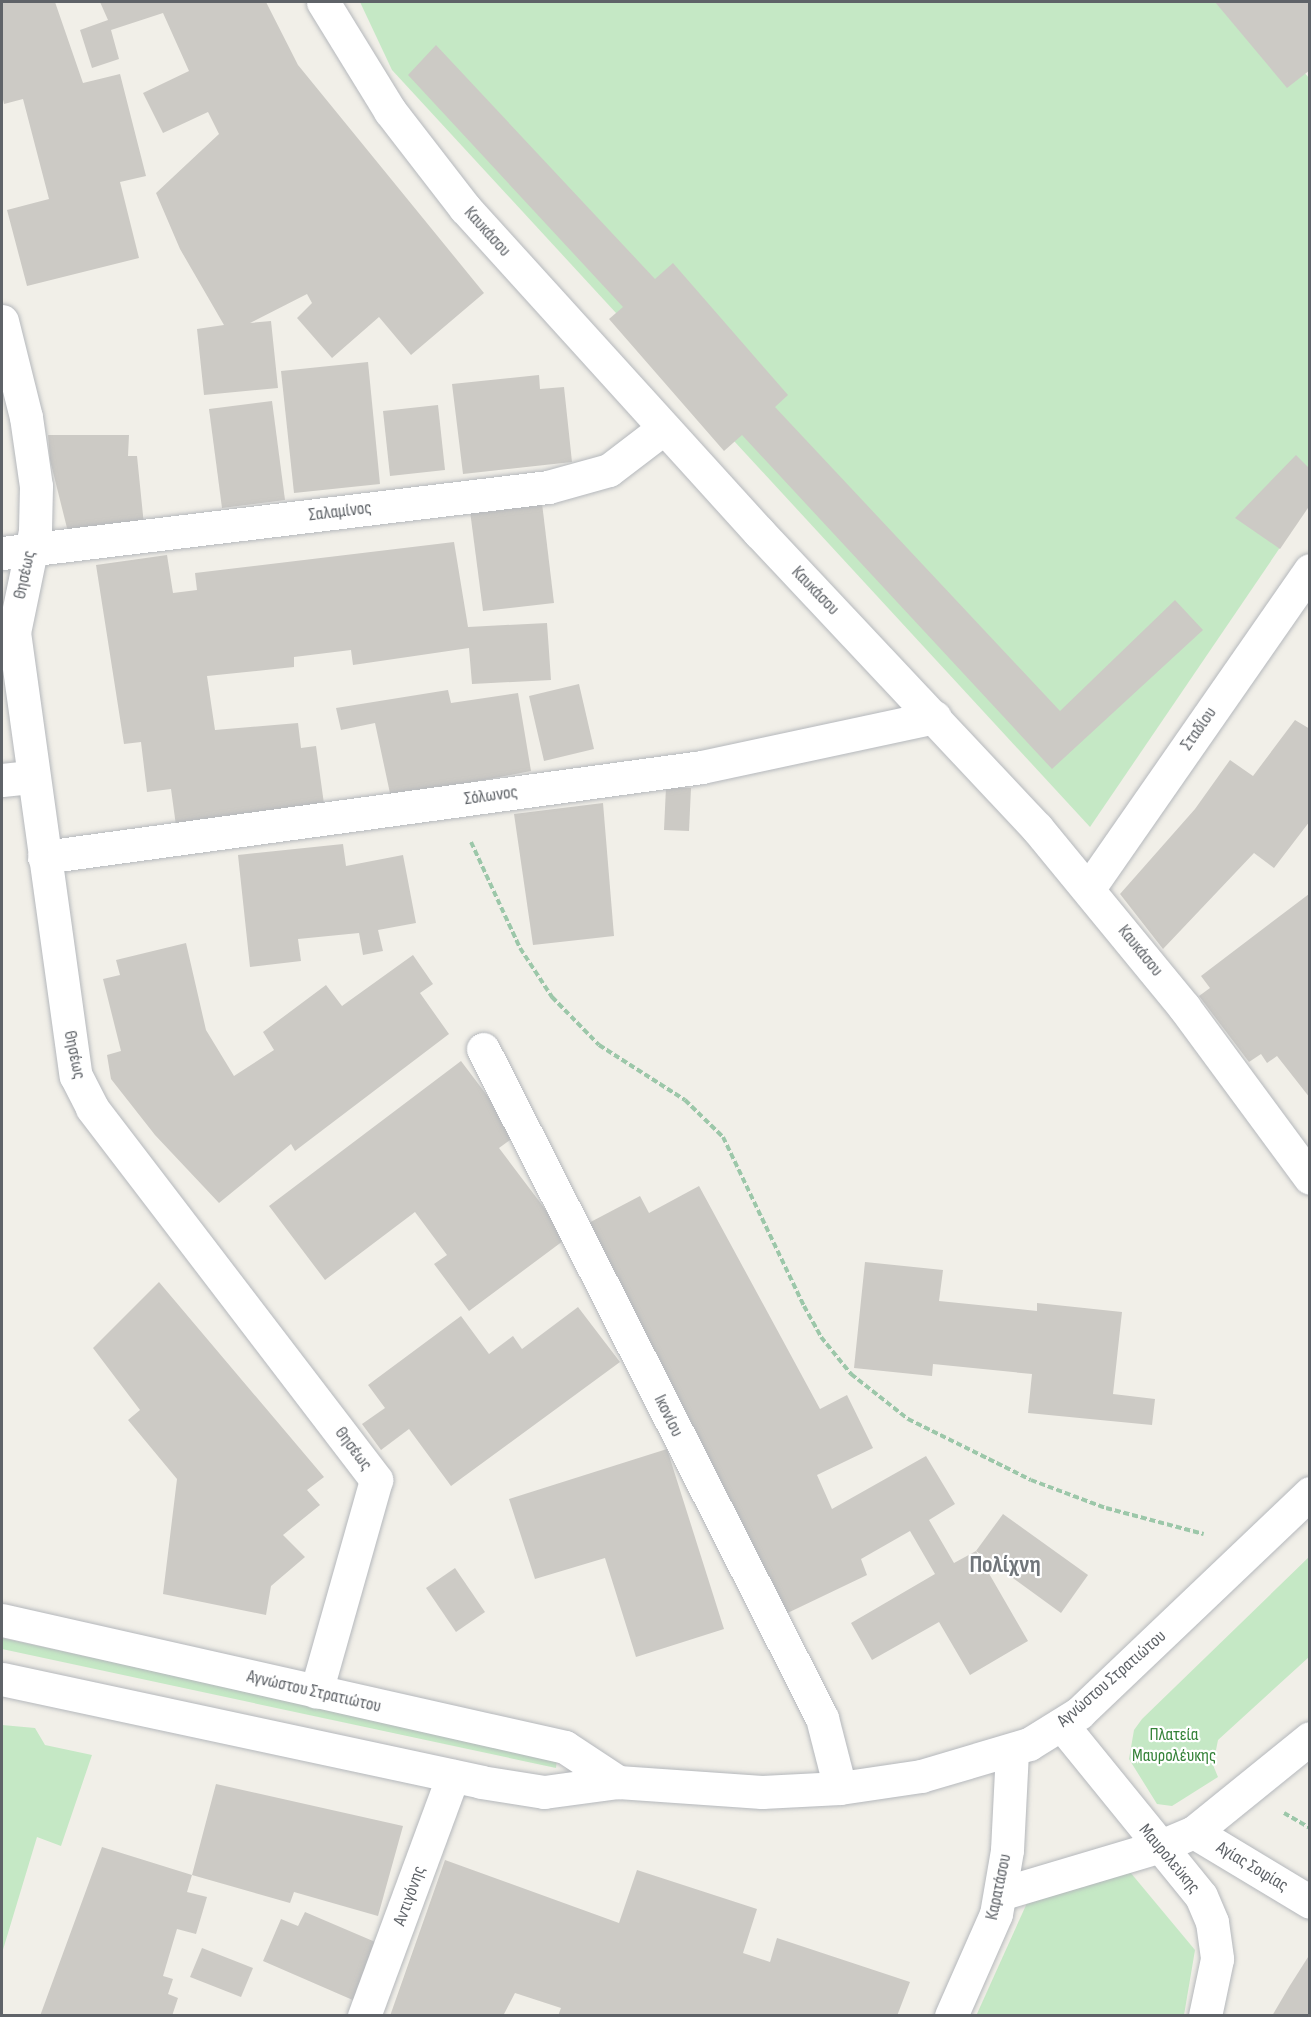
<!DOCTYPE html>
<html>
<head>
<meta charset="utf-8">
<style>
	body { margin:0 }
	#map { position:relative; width:1311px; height:2017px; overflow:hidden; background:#f1efe8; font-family:"Sofia Sans Condensed",sans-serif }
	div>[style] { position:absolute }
	.green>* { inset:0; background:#c5e8c5 }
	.building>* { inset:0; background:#cccac5 }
	.path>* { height:4px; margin-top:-2px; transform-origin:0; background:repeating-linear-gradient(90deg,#9cc7a9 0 6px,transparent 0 9px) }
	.roads { filter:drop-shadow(0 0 2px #b5b8bc) drop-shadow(0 0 2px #b5b8bc) }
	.minor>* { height:33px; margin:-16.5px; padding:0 16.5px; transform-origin:16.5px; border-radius:16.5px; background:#fff }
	span { translate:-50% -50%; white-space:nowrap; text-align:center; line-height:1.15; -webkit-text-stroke:4.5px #fff; paint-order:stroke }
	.street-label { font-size:18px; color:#5f6368 }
	.park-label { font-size:18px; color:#348238 }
	.district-label { font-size:24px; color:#70757a; font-weight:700 }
	.frame { position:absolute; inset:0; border:3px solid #5f6368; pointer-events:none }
</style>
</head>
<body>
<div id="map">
	<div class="green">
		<i style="clip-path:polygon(360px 2px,1245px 2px,1309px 78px,1309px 505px,1090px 827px,392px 70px)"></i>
		<i style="clip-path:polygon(1309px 1557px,1309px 1657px,1218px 1740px,1213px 1765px,1218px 1777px,1172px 1806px,1157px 1804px,1129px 1759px,1134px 1730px,1142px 1719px)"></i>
		<i style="clip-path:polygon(2px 1638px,557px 1759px,556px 1768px,2px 1649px)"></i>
		<i style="clip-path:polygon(2px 1725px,35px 1728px,45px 1745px,92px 1755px,61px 1846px,37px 1837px,2px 1953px)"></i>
		<i style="clip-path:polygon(1130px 1872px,1195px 1950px,1184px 2015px,976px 2016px,1027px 1903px)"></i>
	</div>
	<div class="building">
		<i style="clip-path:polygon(2px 2px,55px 2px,83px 83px,120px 74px,146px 176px,120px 182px,139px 258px,27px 286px,7px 210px,49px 199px,23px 99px,4px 104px,2px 95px)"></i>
		<i style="clip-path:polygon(100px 2px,266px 2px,298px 65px,484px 293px,411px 355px,379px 317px,332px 358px,297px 318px,312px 303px,307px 294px,250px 323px,271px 321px,278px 388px,204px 395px,197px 329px,224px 325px,180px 249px,156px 193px,219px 134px,208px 112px,163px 133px,143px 93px,189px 71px,163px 13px,111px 30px,119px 59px,92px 68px,80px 30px,108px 20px)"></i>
		<i style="clip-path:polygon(1215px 2px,1310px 2px,1310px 70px,1287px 88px)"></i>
		<i style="clip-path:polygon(436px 45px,655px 279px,673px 263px,788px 395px,775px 407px,1060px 711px,1175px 600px,1203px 630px,1052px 769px,742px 435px,724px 451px,609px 319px,623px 307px,408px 75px)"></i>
		<i style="clip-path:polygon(368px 362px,380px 484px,294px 493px,281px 371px)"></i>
		<i style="clip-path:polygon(539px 375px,540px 389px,564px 387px,572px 462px,463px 474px,452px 384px)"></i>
		<i style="clip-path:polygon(272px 401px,285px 500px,222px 508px,209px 409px)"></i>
		<i style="clip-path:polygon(438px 405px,445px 470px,390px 476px,383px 411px)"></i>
		<i style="clip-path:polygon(48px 435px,129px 435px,128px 456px,137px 456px,144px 525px,68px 532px,50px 460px)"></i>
		<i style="clip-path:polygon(1296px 455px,1310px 469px,1310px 505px,1280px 549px,1235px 518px)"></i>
		<i style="clip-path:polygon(542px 503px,554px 603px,483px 611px,470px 511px)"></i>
		<i style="clip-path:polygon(454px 542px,468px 627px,547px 623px,551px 680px,472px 684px,469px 648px,353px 665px,351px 650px,294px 657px,294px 667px,207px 676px,215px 730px,298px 723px,301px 748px,316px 746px,324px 804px,177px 833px,171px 789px,147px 792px,141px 742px,124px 744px,96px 565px,167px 555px,173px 593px,197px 590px,195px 573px)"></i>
		<i style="clip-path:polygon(579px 684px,594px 749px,544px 761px,529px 696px)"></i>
		<i style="clip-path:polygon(448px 690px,451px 703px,518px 693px,531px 771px,391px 798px,375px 723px,341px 730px,336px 708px)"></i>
		<i style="clip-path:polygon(1295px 720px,1310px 729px,1310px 821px,1274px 868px,1254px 853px,1163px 949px,1120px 894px,1195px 809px,1230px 760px,1253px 776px)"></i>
		<i style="clip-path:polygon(666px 787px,691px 788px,689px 831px,664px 830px)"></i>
		<i style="clip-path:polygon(603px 803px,614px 936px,533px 945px,514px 814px)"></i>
		<i style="clip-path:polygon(343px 844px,346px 866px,403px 855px,416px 923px,378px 930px,383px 951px,363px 955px,359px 933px,298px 939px,301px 961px,250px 967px,238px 855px)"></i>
		<i style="clip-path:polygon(1309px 894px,1310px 895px,1310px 1098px,1277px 1056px,1267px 1063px,1261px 1054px,1249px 1062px,1199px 996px,1210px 988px,1201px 976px)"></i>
		<i style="clip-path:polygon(186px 943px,206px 1030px,234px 1076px,274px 1050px,263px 1032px,326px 985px,342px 1006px,413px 955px,433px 984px,420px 993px,449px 1034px,295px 1151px,291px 1144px,219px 1203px,155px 1135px,111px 1079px,107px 1055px,121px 1051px,103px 979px,120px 975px,116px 960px)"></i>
		<i style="clip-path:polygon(461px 1061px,517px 1135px,499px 1148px,567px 1238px,469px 1311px,434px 1264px,447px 1255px,415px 1212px,325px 1280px,269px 1206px)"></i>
		<i style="clip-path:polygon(699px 1186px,820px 1409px,847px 1395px,873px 1448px,817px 1475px,832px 1509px,926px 1456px,955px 1504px,929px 1520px,954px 1563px,976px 1551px,1028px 1641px,970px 1675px,939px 1622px,872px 1660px,851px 1623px,935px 1574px,910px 1531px,861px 1559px,867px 1575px,775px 1619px,583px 1226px,640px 1196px,649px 1213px)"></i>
		<i style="clip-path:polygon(865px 1262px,943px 1270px,939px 1301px,1037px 1311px,1037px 1303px,1122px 1312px,1113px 1394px,1155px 1399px,1152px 1425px,1028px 1413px,1032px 1374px,933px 1364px,932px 1376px,854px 1368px)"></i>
		<i style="clip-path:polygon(159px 1282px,324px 1477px,307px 1490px,320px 1505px,283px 1535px,305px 1557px,271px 1586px,266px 1615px,163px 1594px,177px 1479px,128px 1420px,140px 1410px,93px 1348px)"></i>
		<i style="clip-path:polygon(578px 1307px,620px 1362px,451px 1486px,409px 1429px,381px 1450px,362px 1424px,385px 1408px,368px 1385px,461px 1316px,489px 1354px,513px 1336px,522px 1349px)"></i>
		<i style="clip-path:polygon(667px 1449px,724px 1629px,636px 1657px,605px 1558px,535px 1579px,509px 1499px)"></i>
		<i style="clip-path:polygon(1003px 1514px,1088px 1575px,1061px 1613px,976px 1551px)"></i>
		<i style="clip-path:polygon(455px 1568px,485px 1612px,456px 1632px,426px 1588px)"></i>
		<i style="clip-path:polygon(216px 1784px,403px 1826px,378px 1916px,294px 1892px,290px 1903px,192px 1875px)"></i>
		<i style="clip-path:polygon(102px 1847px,192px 1875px,187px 1892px,207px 1897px,196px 1934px,177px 1929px,163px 1976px,173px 1979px,168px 1994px,178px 1998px,172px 2016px,40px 2016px)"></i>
		<i style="clip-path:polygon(445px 1860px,619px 1923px,637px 1870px,757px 1909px,743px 1953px,770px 1962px,777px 1938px,910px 1982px,897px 2016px,558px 2016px,561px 2008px,515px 1993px,503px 2016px,390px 2016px)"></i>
		<i style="clip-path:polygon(305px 1912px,380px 1944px,355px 2001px,263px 1961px,281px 1919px,298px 1926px)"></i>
		<i style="clip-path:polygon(202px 1948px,253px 1968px,241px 1997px,190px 1977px)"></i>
		<i style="clip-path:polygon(1310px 1954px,1310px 2016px,1272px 2016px,1289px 1987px)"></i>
	</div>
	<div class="path">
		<i style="left:471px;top:842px;width:117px;rotate:65.2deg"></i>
		<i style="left:520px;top:948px;width:59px;rotate:56.9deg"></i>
		<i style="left:552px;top:997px;width:67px;rotate:45.6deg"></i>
		<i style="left:599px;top:1045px;width:102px;rotate:32.6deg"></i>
		<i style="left:685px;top:1100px;width:53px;rotate:44.2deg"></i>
		<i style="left:723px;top:1137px;width:187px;rotate:64.4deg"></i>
		<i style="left:804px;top:1306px;width:35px;rotate:61deg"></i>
		<i style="left:821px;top:1337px;width:48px;rotate:51deg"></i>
		<i style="left:851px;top:1374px;width:73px;rotate:38.3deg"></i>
		<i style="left:908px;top:1419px;width:137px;rotate:26.4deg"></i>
		<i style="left:1031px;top:1480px;width:80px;rotate:20.5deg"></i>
		<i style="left:1106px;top:1508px;width:101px;rotate:14.9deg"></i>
		<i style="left:1284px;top:1813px;width:30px;rotate:30deg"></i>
	</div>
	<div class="roads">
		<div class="minor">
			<i style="left:323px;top:2px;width:128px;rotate:58.4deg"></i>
			<i style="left:390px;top:111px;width:123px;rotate:52.3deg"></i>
			<i style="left:465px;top:208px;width:438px;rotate:47.8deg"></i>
			<i style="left:759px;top:532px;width:406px;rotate:46.8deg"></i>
			<i style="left:1037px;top:828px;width:232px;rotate:50.6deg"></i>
			<i style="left:1184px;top:1007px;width:212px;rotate:53.6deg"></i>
			<i style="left:2px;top:321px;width:99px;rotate:76deg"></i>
			<i style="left:26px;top:417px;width:70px;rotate:81.8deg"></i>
			<i style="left:36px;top:486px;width:45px;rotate:91.3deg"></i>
			<i style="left:35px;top:531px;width:103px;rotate:101.7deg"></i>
			<i style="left:14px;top:632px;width:448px;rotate:82.1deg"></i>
			<i style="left:76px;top:1076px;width:36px;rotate:63deg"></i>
			<i style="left:92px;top:1108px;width:468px;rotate:52.6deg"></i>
			<i style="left:376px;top:1480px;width:220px;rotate:105.8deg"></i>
			<i style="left:2px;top:553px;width:550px;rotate:-6.89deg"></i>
			<i style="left:548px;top:487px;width:63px;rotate:-15.6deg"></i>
			<i style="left:609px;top:470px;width:69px;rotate:-37.4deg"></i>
			<i style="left:2px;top:780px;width:31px;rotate:-6deg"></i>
			<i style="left:44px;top:857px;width:664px;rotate:-7.79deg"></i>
			<i style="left:702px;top:767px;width:238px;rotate:-12.1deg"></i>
			<i style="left:1089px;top:888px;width:387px;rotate:-55.2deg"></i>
			<i style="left:483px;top:1049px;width:750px;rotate:63.13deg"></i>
			<i style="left:822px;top:1718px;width:72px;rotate:75.6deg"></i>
			<i style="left:2px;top:1620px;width:577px;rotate:12.71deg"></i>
			<i style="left:565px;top:1747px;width:64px;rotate:33.4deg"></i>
			<i style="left:2px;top:1679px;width:490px;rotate:12.1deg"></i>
			<i style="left:481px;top:1782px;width:64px;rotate:9deg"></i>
			<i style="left:544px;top:1792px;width:75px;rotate:-7.7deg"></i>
			<i style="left:618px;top:1782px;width:144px;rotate:4deg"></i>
			<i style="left:762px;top:1792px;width:78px;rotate:-2.9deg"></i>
			<i style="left:840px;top:1788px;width:82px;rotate:-8.4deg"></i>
			<i style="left:921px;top:1776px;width:113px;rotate:-16.5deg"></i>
			<i style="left:1029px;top:1744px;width:59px;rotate:-31.8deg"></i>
			<i style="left:1079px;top:1713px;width:319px;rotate:-43.6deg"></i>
			<i style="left:1062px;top:1725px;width:220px;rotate:50.9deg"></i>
			<i style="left:1201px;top:1896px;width:28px;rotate:67deg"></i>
			<i style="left:1212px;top:1922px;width:37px;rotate:82deg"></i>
			<i style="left:1217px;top:1959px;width:58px;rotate:101.9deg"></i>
			<i style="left:1194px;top:1832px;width:135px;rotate:31.1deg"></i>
			<i style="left:1000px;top:1894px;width:168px;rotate:-16.6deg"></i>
			<i style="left:1161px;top:1846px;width:36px;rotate:-23deg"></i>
			<i style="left:1194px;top:1832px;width:149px;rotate:-39deg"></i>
			<i style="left:364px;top:2016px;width:256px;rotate:-69.7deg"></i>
			<i style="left:951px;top:2016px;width:111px;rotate:-66.2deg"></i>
			<i style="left:996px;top:1914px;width:65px;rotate:-80.2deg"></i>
			<i style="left:1007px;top:1850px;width:99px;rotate:-87.1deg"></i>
		</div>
	</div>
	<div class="street-label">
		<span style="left:487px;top:232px;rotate:48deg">Καυκάσου</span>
		<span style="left:340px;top:512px;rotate:-7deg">Σαλαμίνος</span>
		<span style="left:25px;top:575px;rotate:-78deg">Θησέως</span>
		<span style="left:815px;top:591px;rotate:46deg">Καυκάσου</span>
		<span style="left:1199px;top:729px;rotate:-55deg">Σταδίου</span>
		<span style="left:491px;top:796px;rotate:-8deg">Σόλωνος</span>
		<span style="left:1140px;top:951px;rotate:51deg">Καυκάσου</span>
		<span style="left:74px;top:1055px;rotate:78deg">Θησέως</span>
		<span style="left:668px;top:1416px;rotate:64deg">Ικονίου</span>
		<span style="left:353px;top:1449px;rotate:53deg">Θησέως</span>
		<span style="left:1112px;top:1679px;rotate:-41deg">Αγνώστου Στρατιώτου</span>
		<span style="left:314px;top:1692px;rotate:13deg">Αγνώστου Στρατιώτου</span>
		<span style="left:1169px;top:1859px;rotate:50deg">Μαυρολεύκης</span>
		<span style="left:1252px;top:1867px;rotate:31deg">Αγίας Σοφίας</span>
		<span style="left:999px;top:1887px;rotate:-78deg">Καρατάσου</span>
		<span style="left:410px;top:1896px;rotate:-70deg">Αντιγόνης</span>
	</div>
	<div class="park-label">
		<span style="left:1174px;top:1746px">Πλατεία<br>Μαυρολέυκης</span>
	</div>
	<div class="district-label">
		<span style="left:1005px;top:1565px">Πολίχνη</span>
	</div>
	<div class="frame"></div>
</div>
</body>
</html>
